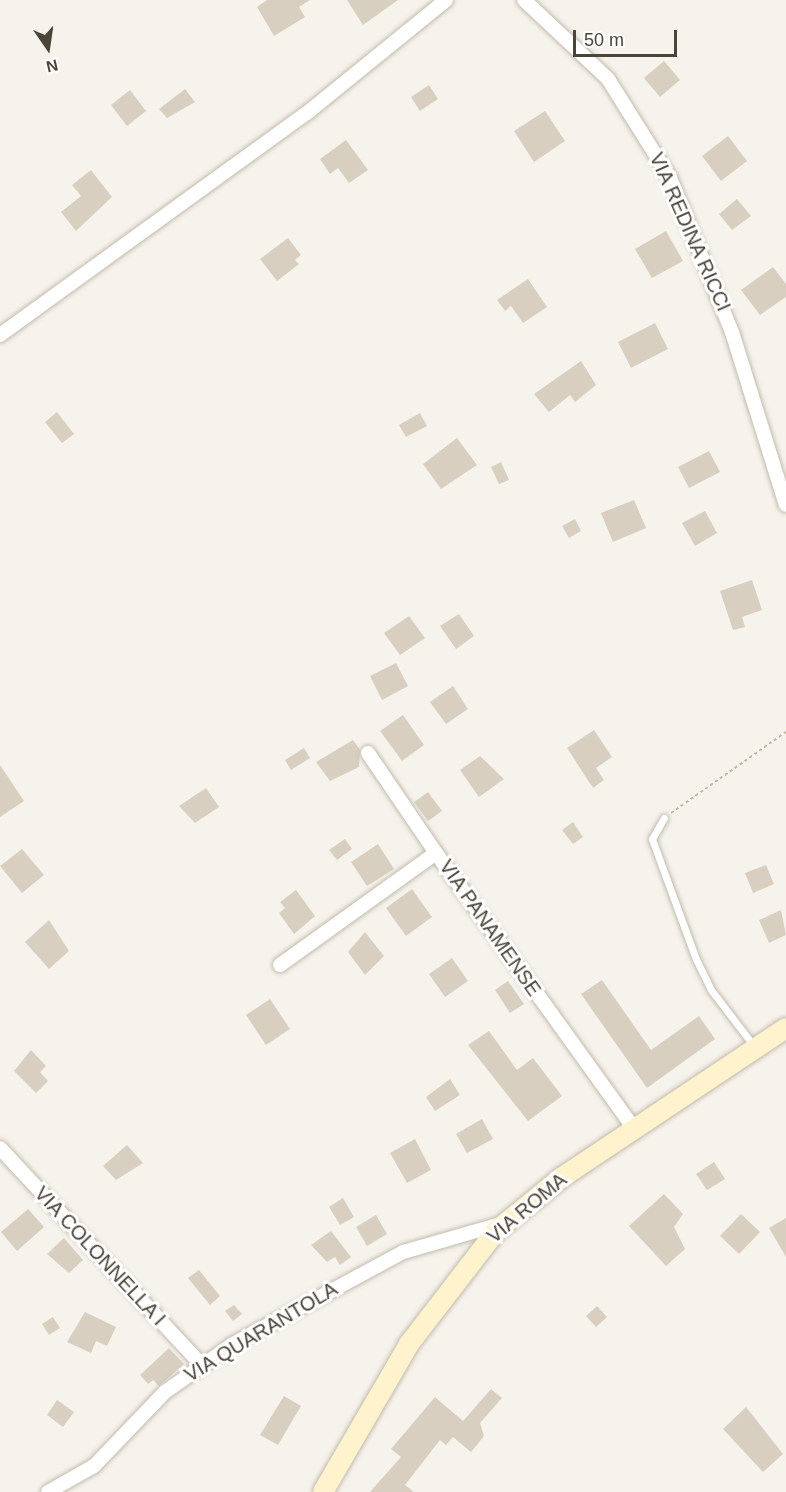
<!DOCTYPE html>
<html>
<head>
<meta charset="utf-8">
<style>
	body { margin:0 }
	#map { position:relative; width:786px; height:1492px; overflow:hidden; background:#f6f3ec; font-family:Arial,sans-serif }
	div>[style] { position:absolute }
	.building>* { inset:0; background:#d8cfc1 }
	.path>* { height:2px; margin-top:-1px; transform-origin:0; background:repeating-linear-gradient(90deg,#c4b79f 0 3px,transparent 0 6px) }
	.roads { filter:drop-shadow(0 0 2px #c2bbae) drop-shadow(0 0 2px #c2bbae) }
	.lane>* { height:7px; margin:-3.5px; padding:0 3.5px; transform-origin:3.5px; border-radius:3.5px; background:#fff }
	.street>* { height:14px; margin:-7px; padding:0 7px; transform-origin:7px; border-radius:7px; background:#fff }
	.secondary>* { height:20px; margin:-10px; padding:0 10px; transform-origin:10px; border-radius:10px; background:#fff3cd }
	span { translate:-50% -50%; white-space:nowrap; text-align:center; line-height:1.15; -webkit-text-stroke:6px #fff; paint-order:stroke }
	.street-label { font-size:20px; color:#4b4439 }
	.north { position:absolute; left:18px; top:18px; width:60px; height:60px; -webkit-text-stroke:4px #fff; paint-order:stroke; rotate:167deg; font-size:16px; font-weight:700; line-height:24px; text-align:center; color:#4b4439 }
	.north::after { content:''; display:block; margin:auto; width:21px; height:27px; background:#4b4439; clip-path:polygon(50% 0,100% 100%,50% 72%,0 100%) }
	.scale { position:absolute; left:573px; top:30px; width:104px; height:27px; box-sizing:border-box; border:3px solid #4b4439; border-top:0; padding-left:8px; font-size:18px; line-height:21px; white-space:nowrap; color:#4b4439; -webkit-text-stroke:4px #fff; paint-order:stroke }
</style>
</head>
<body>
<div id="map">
	<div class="building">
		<i style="clip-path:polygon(267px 0,310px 0,299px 7px,305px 17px,274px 36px,257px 7px)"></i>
		<i style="clip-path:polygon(347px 0,398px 0,363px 25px)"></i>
		<i style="clip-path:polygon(664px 61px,680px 80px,660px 97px,644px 78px)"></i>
		<i style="clip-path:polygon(429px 85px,438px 99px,420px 111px,411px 97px)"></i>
		<i style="clip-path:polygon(185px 89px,195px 102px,167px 118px,159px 109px)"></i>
		<i style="clip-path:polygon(130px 90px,146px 111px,127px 126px,111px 105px)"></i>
		<i style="clip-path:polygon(545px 111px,565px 141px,534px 162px,514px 131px)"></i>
		<i style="clip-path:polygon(728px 136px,747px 161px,721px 181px,702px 156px)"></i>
		<i style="clip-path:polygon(346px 140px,368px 170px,349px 183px,338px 168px,330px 174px,320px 159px)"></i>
		<i style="clip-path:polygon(91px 170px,112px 197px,76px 231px,61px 212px,81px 196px,72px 185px)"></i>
		<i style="clip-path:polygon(737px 199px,751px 216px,732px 230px,719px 214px)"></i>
		<i style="clip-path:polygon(666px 231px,683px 261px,652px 278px,635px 249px)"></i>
		<i style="clip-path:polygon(288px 238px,301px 255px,295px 260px,299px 264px,277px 281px,260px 259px)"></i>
		<i style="clip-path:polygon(773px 267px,786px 284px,786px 297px,760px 315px,741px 290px)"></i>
		<i style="clip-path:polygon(528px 279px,547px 307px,523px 323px,511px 306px,505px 311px,497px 300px)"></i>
		<i style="clip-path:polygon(655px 323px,668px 349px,631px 368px,618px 342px)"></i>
		<i style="clip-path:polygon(581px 361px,596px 385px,575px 402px,570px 395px,549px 412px,534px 394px)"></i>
		<i style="clip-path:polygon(57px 412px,74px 434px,62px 443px,45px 422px)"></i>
		<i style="clip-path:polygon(420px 413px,427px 426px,406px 437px,399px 425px)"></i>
		<i style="clip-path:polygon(457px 438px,477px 465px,441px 489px,423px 464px)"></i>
		<i style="clip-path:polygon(709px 451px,720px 472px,689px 488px,678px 467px)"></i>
		<i style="clip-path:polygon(501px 462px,509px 480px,499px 484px,491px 467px)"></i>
		<i style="clip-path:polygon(634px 500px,646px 528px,613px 542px,601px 513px)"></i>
		<i style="clip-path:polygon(705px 511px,717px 533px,695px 546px,682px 523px)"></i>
		<i style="clip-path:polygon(575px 519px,581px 531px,569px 538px,562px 526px)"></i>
		<i style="clip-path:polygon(752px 580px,762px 610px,742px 617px,745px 627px,733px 630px,720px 591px)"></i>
		<i style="clip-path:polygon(459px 614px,474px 636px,456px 649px,440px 626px)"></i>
		<i style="clip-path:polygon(409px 616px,425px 638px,400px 655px,384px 633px)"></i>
		<i style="clip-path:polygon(396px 663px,408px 686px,382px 700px,370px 676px)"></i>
		<i style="clip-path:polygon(453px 686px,468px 709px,446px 724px,430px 702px)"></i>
		<i style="clip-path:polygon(403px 715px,424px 745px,402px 761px,380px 731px)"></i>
		<i style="clip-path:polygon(594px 730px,612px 757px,596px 768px,604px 780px,593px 788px,567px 748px)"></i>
		<i style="clip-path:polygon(353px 740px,360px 750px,359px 767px,330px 781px,316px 762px)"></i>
		<i style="clip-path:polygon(304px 748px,310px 758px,291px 770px,285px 760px)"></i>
		<i style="clip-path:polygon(480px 756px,504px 779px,479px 797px,460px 770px)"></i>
		<i style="clip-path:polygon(0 765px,24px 801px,0 817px)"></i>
		<i style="clip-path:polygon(206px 788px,219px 807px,195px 823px,179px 806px)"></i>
		<i style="clip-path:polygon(428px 792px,442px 811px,428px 821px,414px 802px)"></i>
		<i style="clip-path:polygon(573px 822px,583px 837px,573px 844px,562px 830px)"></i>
		<i style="clip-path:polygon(345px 839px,352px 849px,337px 860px,329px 850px)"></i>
		<i style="clip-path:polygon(378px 844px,394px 869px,367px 886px,351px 862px)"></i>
		<i style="clip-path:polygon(22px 849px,44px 875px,22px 893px,0 866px)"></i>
		<i style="clip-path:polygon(766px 865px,774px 884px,753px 893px,745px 873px)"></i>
		<i style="clip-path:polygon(412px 889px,432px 917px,406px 936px,386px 908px)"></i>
		<i style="clip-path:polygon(296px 890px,315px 916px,294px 934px,279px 913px,285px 908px,280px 902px)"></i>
		<i style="clip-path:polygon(781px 910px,786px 935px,769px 943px,759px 920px)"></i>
		<i style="clip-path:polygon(49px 920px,69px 951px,49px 969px,25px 942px)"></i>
		<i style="clip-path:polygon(365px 932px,384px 956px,365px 975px,348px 952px)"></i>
		<i style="clip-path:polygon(452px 958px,468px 981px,445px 997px,429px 974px)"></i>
		<i style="clip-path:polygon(602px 980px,651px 1050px,699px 1016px,715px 1039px,647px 1088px,581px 994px)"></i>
		<i style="clip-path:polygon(508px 981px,524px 1004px,510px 1013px,495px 990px)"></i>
		<i style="clip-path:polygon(270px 999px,290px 1029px,266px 1045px,246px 1015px)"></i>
		<i style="clip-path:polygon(489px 1031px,517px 1070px,533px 1058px,562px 1096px,528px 1121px,468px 1045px)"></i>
		<i style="clip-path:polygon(31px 1050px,46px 1066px,40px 1072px,48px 1081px,36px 1093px,14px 1071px)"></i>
		<i style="clip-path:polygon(450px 1079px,460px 1095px,435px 1111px,426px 1097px)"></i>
		<i style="clip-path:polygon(482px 1119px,493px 1139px,467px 1153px,456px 1134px)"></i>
		<i style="clip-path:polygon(415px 1139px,431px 1170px,407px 1183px,390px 1153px)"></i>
		<i style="clip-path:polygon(127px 1145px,143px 1163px,116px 1180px,103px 1166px)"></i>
		<i style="clip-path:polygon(714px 1162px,725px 1179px,707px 1190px,696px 1174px)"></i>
		<i style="clip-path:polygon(664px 1194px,683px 1214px,674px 1227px,685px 1249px,666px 1266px,629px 1226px)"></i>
		<i style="clip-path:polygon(343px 1198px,354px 1217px,340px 1225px,329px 1207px)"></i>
		<i style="clip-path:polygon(28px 1209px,44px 1227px,17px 1251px,1px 1232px)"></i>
		<i style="clip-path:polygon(741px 1214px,760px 1232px,739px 1254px,720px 1236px)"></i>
		<i style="clip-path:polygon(376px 1215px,387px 1234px,367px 1246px,356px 1227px)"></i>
		<i style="clip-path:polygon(786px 1218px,786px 1257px,769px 1228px)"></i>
		<i style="clip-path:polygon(331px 1231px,351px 1257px,340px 1265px,335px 1257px,327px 1262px,311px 1245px)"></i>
		<i style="clip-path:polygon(64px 1238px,83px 1260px,69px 1273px,47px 1254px)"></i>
		<i style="clip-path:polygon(199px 1270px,220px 1296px,210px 1305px,188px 1278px)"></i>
		<i style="clip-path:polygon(234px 1305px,242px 1314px,233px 1321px,225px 1311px)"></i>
		<i style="clip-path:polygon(597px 1306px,607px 1317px,596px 1327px,586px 1316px)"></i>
		<i style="clip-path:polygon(85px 1312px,116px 1327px,107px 1346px,96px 1341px,91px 1353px,67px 1342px)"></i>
		<i style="clip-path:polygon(53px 1317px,60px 1328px,49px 1335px,42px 1324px)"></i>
		<i style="clip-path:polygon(169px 1348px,184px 1364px,159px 1386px,153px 1380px,148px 1384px,140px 1375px)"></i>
		<i style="clip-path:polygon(491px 1389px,502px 1398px,480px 1423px,484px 1436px,471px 1452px,453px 1437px,446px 1445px,440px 1440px,405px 1485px,414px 1492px,370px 1492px,401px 1457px,391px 1449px,435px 1397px,463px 1421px)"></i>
		<i style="clip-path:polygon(284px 1396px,301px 1406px,278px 1445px,260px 1435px)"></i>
		<i style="clip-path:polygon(57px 1400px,74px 1412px,63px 1427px,47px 1415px)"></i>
		<i style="clip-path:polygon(746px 1407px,783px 1454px,763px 1472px,723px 1429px)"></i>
	</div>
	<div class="path">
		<i style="left:671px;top:813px;width:141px;rotate:-35.2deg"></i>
	</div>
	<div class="roads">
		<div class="lane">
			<i style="left:664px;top:818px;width:24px;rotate:120deg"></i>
			<i style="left:652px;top:839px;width:128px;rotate:69.9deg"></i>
			<i style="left:696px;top:959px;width:34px;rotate:64deg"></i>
			<i style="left:711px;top:990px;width:71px;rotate:52.5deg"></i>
		</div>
		<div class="street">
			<i style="left:524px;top:0;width:115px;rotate:43.2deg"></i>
			<i style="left:608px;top:79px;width:117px;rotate:57.9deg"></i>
			<i style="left:670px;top:178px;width:166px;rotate:68.1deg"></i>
			<i style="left:732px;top:332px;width:181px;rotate:72.7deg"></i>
			<i style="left:0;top:335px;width:379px;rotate:-35.9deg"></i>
			<i style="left:307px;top:113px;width:179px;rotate:-39.1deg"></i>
			<i style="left:368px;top:753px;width:121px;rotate:55.8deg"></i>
			<i style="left:280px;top:965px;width:192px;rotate:-35.7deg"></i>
			<i style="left:436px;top:853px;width:341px;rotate:54.3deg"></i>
			<i style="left:0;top:1148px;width:295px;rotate:47.1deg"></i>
			<i style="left:48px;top:1492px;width:53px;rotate:-29.5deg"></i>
			<i style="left:94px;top:1466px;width:103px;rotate:-46.2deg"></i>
			<i style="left:165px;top:1392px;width:83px;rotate:-35.2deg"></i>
			<i style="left:233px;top:1344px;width:193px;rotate:-28.4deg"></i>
			<i style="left:403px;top:1252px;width:105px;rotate:-16deg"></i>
		</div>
		<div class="secondary">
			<i style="left:323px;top:1492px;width:171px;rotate:-59.8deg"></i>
			<i style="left:409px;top:1344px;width:143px;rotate:-52.4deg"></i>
			<i style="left:496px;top:1231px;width:84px;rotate:-39.2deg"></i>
			<i style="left:561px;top:1178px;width:270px;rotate:-33.7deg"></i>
		</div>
	</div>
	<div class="street-label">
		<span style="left:690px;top:232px;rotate:66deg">VIA REDINA RICCI</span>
		<span style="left:490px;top:928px;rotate:55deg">VIA PANAMENSE</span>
		<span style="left:527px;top:1208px;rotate:-40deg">VIA ROMA</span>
		<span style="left:100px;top:1256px;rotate:47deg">VIA COLONNELLA I</span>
		<span style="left:261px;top:1332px;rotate:-31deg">VIA QUARANTOLA</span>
	</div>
	<div class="north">N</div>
	<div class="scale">50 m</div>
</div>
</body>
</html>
